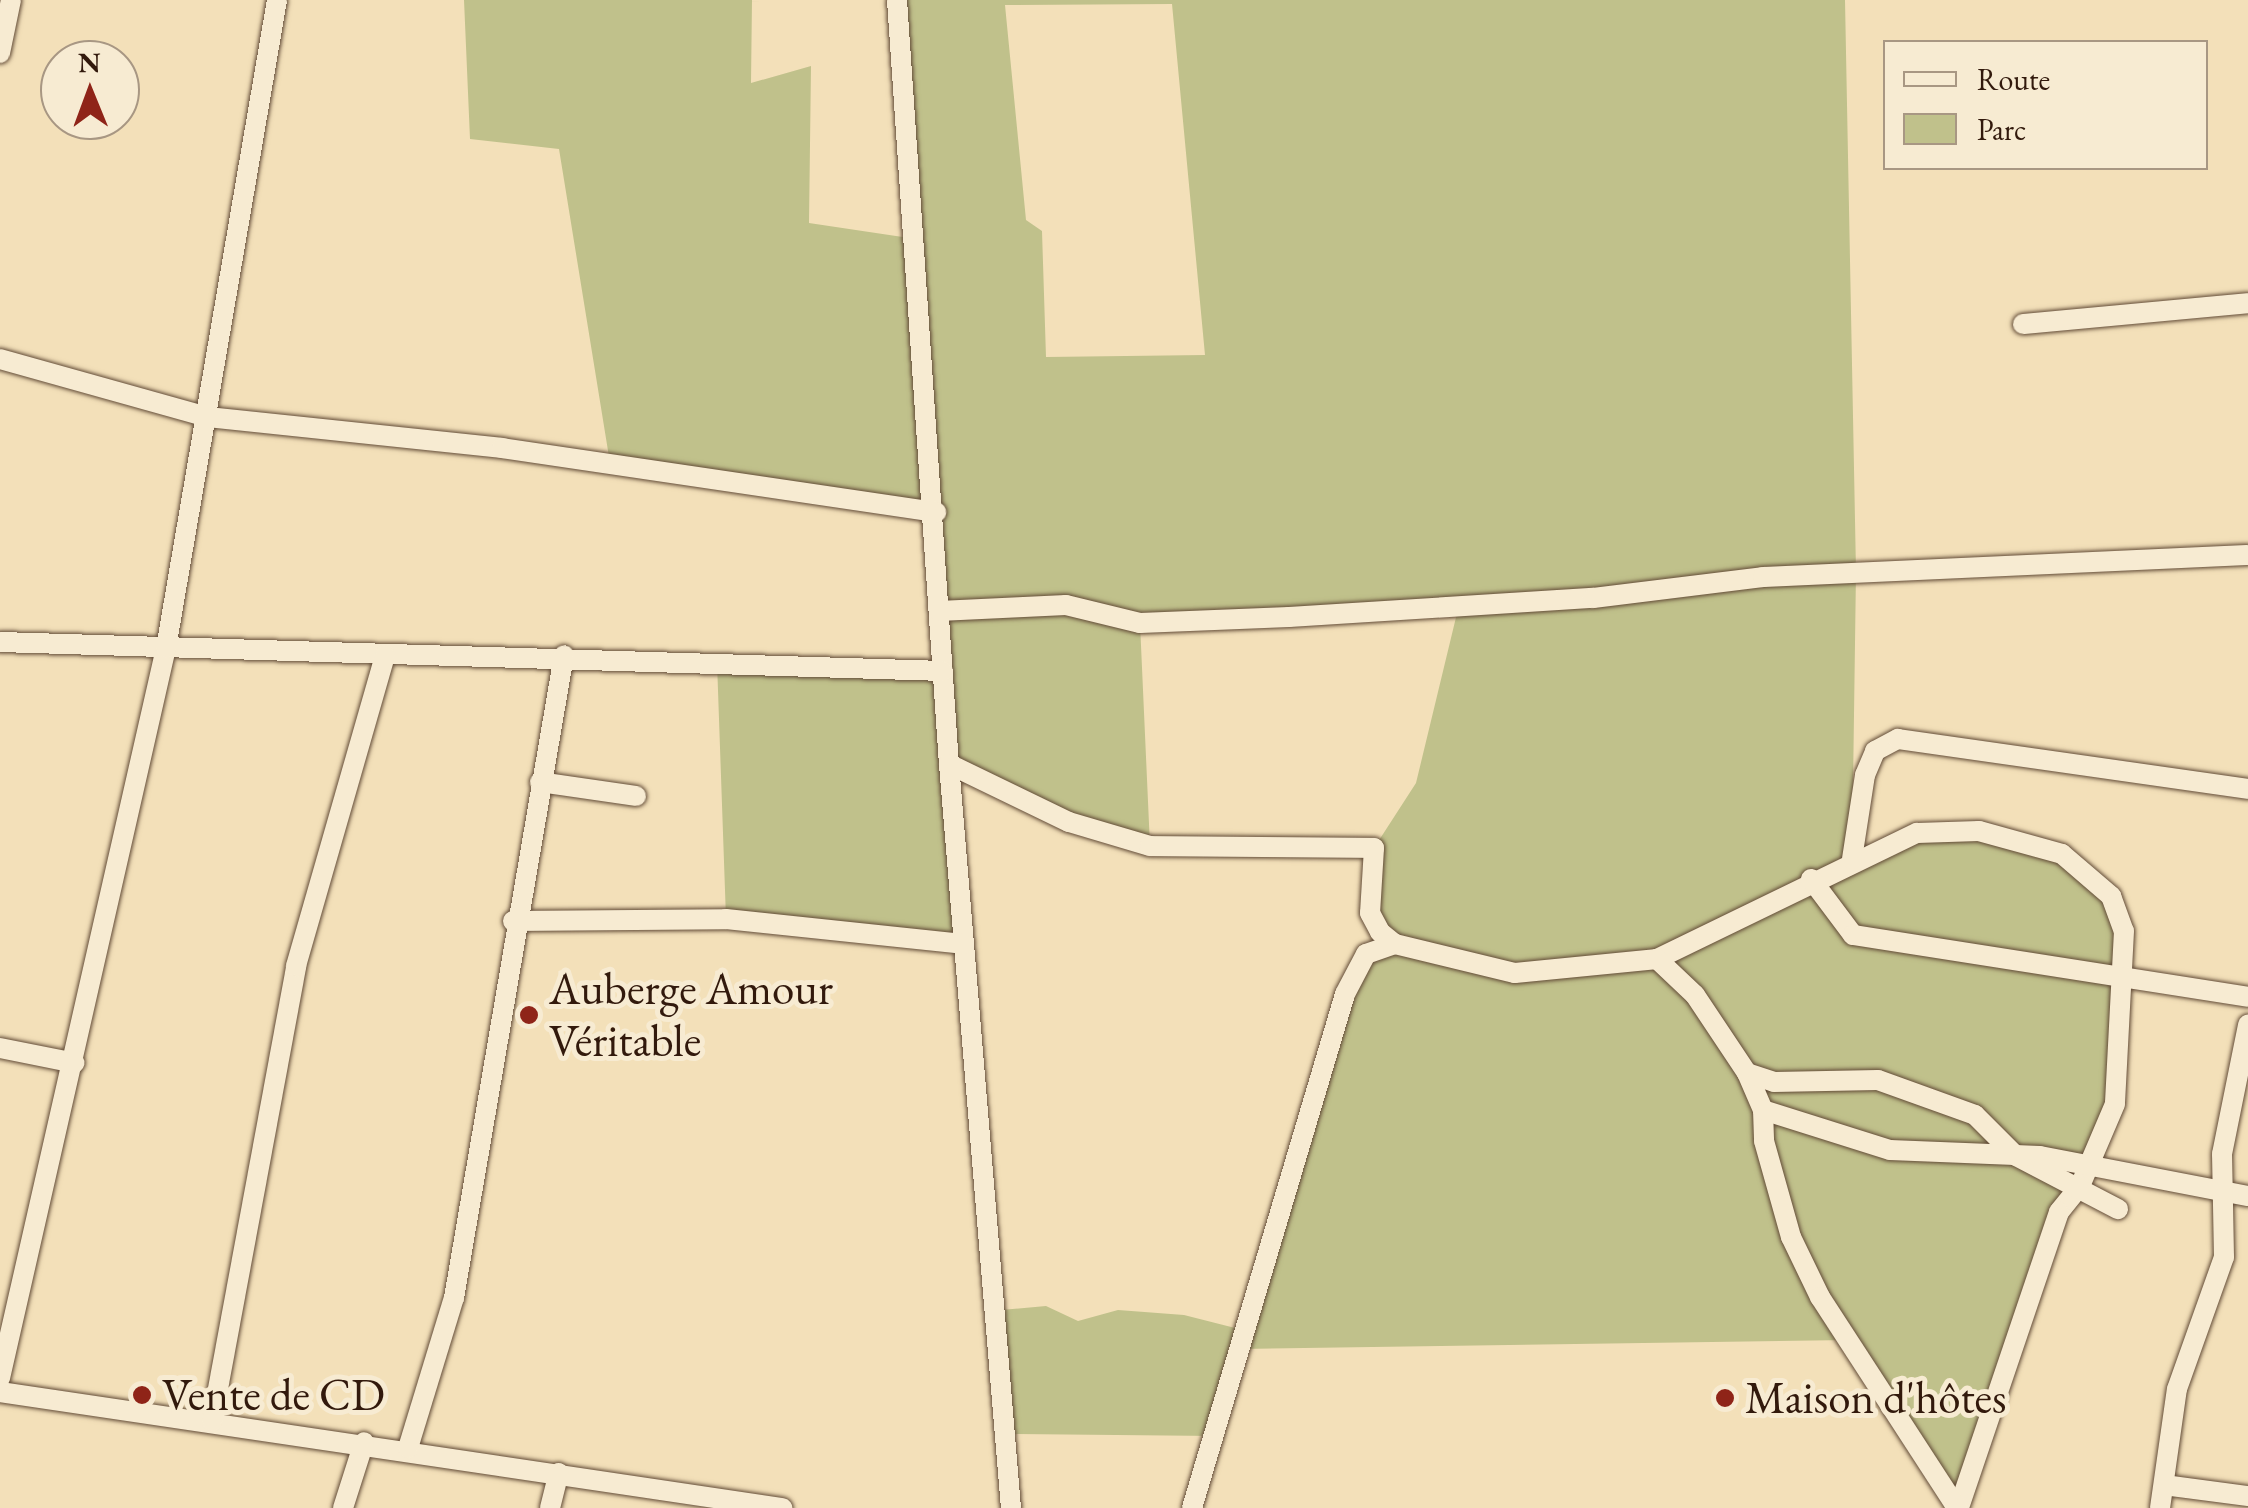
<!DOCTYPE html>
<html>
<head>
<meta charset="utf-8">
<style>
	body { margin:0 }
	#map { position:relative; width:2248px; height:1508px; overflow:hidden; background:#f3e0b9; font-family:"EB Garamond",serif }
	div>[style] { position:absolute }
	.green>* { inset:0; background:#c0c18b }
	.roads { filter:drop-shadow(0 0 2px #624b37) drop-shadow(0 0 2px #624b37) }
	.street>* { height:20px; margin:-10px; padding:0 10px; transform-origin:10px; border-radius:10px; background:#f7ebd2 }
	.dots>* { width:28px; height:28px; translate:-50% -50%; box-sizing:border-box; border:5px solid #f7ebd2; border-radius:50% }
	span { translate:-50% -50%; white-space:nowrap; text-align:center; line-height:1.15; -webkit-text-stroke:10px #f7ebd2; paint-order:stroke }
	.poi-label { font-size:45px; color:#32190c }
	.left { translate:0 -50%; text-align:left }
	.legend { position:absolute; left:1883px; top:40px; width:325px; height:130px; box-sizing:border-box; background:#f7ebd2; border:2px solid #a89783; margin:0; padding:12px 18px; list-style:none; font-size:30px; color:#32190c }
	.legend li { display:flex; align-items:center; gap:20px; height:50px }
	.legend b { width:50px; border:2px solid #a89783 }
	.north { position:absolute; left:40px; top:40px; width:100px; height:100px; box-sizing:border-box; background:#f7ebd2; border:2px solid #a89783; border-radius:50%; rotate:359deg; font-size:28px; font-weight:700; line-height:40px; text-align:center; color:#32190c }
	.north::after { content:''; display:block; margin:auto; width:35px; height:45px; background:#8f2418; clip-path:polygon(50% 0,100% 100%,50% 72%,0 100%) }
</style>
</head>
<body>
<div id="map">
	<div class="green">
		<i style="clip-path:polygon(evenodd,464px 0,752px 0,751px 83px,811px 66px,809px 223px,916px 239px,902px 0,1845px 0,1856px 572px,1852px 858px,1917px 833px,2023px 840px,2100px 886px,2124px 931px,2115px 1104px,2059px 1212px,1959px 1508px,1848px 1340px,1240px 1349px,1216px 1436px,1003px 1434px,990px 1311px,1046px 1306px,1078px 1321px,1118px 1310px,1184px 1315px,1243px 1330px,1366px 954px,1394px 944px,1370px 913px,1374px 848px,1416px 783px,1458px 609px,1140px 623px,1150px 846px,950px 765px,963px 944px,726px 919px,717px 662px,942px 671px,933px 512px,610px 463px,559px 149px,470px 139px,464px 0,1172px 4px,1205px 355px,1046px 357px,1042px 231px,1026px 220px,1005px 5px,1172px 4px)"></i>
	</div>
	<div class="roads">
		<div class="street">
			<i style="left:897px;top:0;width:766px;rotate:86.11deg"></i>
			<i style="left:949px;top:764px;width:747px;rotate:85.24deg"></i>
			<i style="left:0;top:53px;width:54px;rotate:-78.3deg"></i>
			<i style="left:2023px;top:324px;width:226px;rotate:-5.3deg"></i>
			<i style="left:0;top:359px;width:216px;rotate:15.6deg"></i>
			<i style="left:208px;top:417px;width:296px;rotate:6deg"></i>
			<i style="left:502px;top:448px;width:439px;rotate:8.4deg"></i>
			<i style="left:939px;top:611px;width:127px;rotate:-2.7deg"></i>
			<i style="left:1066px;top:605px;width:76px;rotate:13.7deg"></i>
			<i style="left:1140px;top:623px;width:149px;rotate:-2.3deg"></i>
			<i style="left:1289px;top:617px;width:305px;rotate:-3.6deg"></i>
			<i style="left:1593px;top:598px;width:171px;rotate:-7deg"></i>
			<i style="left:1763px;top:577px;width:485px;rotate:-2.6deg"></i>
			<i style="left:0;top:642px;width:943px;rotate:1.76deg"></i>
			<i style="left:949px;top:764px;width:133px;rotate:25.8deg"></i>
			<i style="left:1069px;top:822px;width:84px;rotate:16.5deg"></i>
			<i style="left:1150px;top:846px;width:224px;rotate:0.5deg"></i>
			<i style="left:1374px;top:848px;width:65px;rotate:93.5deg"></i>
			<i style="left:1370px;top:913px;width:21px;rotate:62deg"></i>
			<i style="left:1380px;top:932px;width:19px;rotate:39deg"></i>
			<i style="left:1395px;top:944px;width:123px;rotate:13.6deg"></i>
			<i style="left:1515px;top:973px;width:143px;rotate:-5.6deg"></i>
			<i style="left:1657px;top:959px;width:289px;rotate:-25.9deg"></i>
			<i style="left:1917px;top:833px;width:62px;rotate:-1.8deg"></i>
			<i style="left:1979px;top:831px;width:86px;rotate:15.5deg"></i>
			<i style="left:2062px;top:854px;width:65px;rotate:40.6deg"></i>
			<i style="left:2111px;top:896px;width:37px;rotate:70deg"></i>
			<i style="left:2124px;top:931px;width:173px;rotate:93deg"></i>
			<i style="left:2115px;top:1104px;width:89px;rotate:113.1deg"></i>
			<i style="left:2080px;top:1186px;width:33px;rotate:129deg"></i>
			<i style="left:2059px;top:1212px;width:312px;rotate:108.7deg"></i>
			<i style="left:540px;top:782px;width:97px;rotate:8.3deg"></i>
			<i style="left:1852px;top:859px;width:85px;rotate:-81.2deg"></i>
			<i style="left:1865px;top:775px;width:26px;rotate:-67deg"></i>
			<i style="left:1875px;top:751px;width:26px;rotate:-28deg"></i>
			<i style="left:1898px;top:739px;width:354px;rotate:8.1deg"></i>
			<i style="left:1811px;top:879px;width:70px;rotate:53.1deg"></i>
			<i style="left:1853px;top:935px;width:400px;rotate:8.9deg"></i>
			<i style="left:513px;top:921px;width:213px;rotate:-0.5deg"></i>
			<i style="left:726px;top:919px;width:238px;rotate:6deg"></i>
			<i style="left:1657px;top:959px;width:52px;rotate:43.5deg"></i>
			<i style="left:1695px;top:995px;width:94px;rotate:56.3deg"></i>
			<i style="left:1747px;top:1073px;width:40px;rotate:66.6deg"></i>
			<i style="left:1763px;top:1110px;width:31px;rotate:88deg"></i>
			<i style="left:1764px;top:1141px;width:100px;rotate:74.3deg"></i>
			<i style="left:1791px;top:1237px;width:67px;rotate:64.2deg"></i>
			<i style="left:1820px;top:1297px;width:252px;rotate:57deg"></i>
			<i style="left:0;top:1048px;width:76px;rotate:11.3deg"></i>
			<i style="left:1747px;top:1073px;width:28px;rotate:18deg"></i>
			<i style="left:1774px;top:1082px;width:104px;rotate:-1.1deg"></i>
			<i style="left:1878px;top:1080px;width:103px;rotate:19.8deg"></i>
			<i style="left:1975px;top:1115px;width:58px;rotate:45deg"></i>
			<i style="left:2016px;top:1156px;width:115px;rotate:27.5deg"></i>
			<i style="left:1763px;top:1110px;width:133px;rotate:17.5deg"></i>
			<i style="left:1890px;top:1150px;width:150px;rotate:2.3deg"></i>
			<i style="left:2040px;top:1156px;width:212px;rotate:10.9deg"></i>
			<i style="left:0;top:1378px;width:749px;rotate:-77.19deg"></i>
			<i style="left:166px;top:648px;width:657px;rotate:-80.28deg"></i>
			<i style="left:0;top:1392px;width:791px;rotate:8.44deg"></i>
			<i style="left:212px;top:1421px;width:463px;rotate:-79.5deg"></i>
			<i style="left:296px;top:966px;width:323px;rotate:-74deg"></i>
			<i style="left:408px;top:1448px;width:157px;rotate:-73deg"></i>
			<i style="left:454px;top:1298px;width:652px;rotate:-80.29deg"></i>
			<i style="left:2164px;top:1485px;width:85px;rotate:7.5deg"></i>
			<i style="left:343px;top:1508px;width:69px;rotate:-72.3deg"></i>
			<i style="left:550px;top:1508px;width:36px;rotate:-76deg"></i>
			<i style="left:1192px;top:1508px;width:536px;rotate:-73.42deg"></i>
			<i style="left:1345px;top:994px;width:45px;rotate:-62.3deg"></i>
			<i style="left:1366px;top:954px;width:31px;rotate:-19deg"></i>
			<i style="left:2160px;top:1508px;width:120px;rotate:-81.9deg"></i>
			<i style="left:2177px;top:1389px;width:140px;rotate:-70.4deg"></i>
			<i style="left:2224px;top:1257px;width:103px;rotate:-91.1deg"></i>
			<i style="left:2222px;top:1154px;width:132px;rotate:-78.6deg"></i>
		</div>
	</div>
	<div class="dots">
		<i style="left:529px;top:1015px;background:#8f2418"></i>
		<i style="left:142px;top:1395px;background:#8f2418"></i>
		<i style="left:1725px;top:1398px;background:#8f2418"></i>
	</div>
	<div class="poi-label">
		<span class="left" style="left:549px;top:1015px">Auberge Amour<br>Véritable</span>
		<span class="left" style="left:162px;top:1395px">Vente de CD</span>
		<span class="left" style="left:1745px;top:1398px">Maison d'hôtes</span>
	</div>
	<ul class="legend">
	<li><b style="height:12px;background:#f7ebd2"></b>Route</li>
	<li><b style="height:28px;background:#c0c18b"></b>Parc</li>
	</ul>
	<div class="north">N</div>
</div>
</body>
</html>
